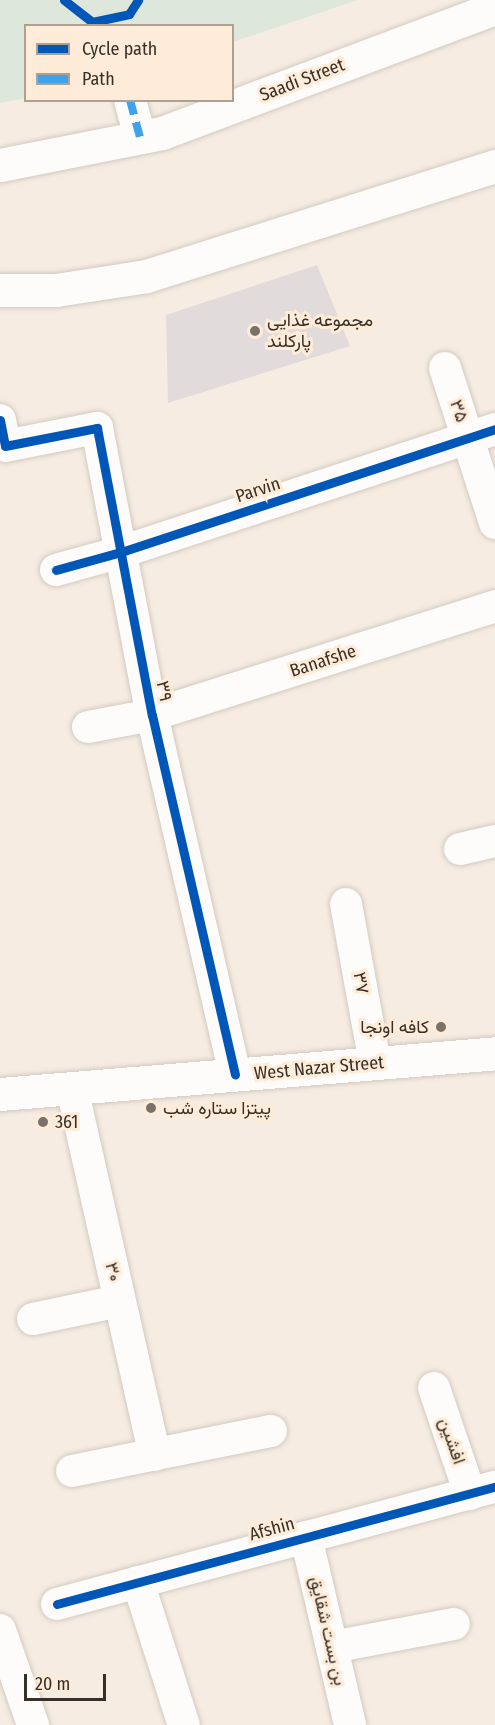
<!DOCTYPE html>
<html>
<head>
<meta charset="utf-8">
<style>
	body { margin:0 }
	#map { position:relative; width:495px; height:1725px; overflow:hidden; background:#f6ece1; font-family:"Fira Sans Condensed",Vazirmatn,sans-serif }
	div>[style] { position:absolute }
	.green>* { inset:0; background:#dee7db }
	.building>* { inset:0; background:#e1dbdb }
	.roads { filter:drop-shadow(0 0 2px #d2cac1) drop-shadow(0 0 2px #d2cac1) }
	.street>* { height:32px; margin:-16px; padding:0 16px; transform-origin:16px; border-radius:16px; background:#fefcfa }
	.secondary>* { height:33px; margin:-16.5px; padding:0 16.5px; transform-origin:16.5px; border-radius:16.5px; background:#fefcfa }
	.primary>* { height:33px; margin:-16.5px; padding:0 16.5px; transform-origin:16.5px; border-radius:16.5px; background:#fefcfa }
	.quiet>* { height:8px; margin-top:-4px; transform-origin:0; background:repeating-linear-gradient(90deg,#3fa3eb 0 15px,transparent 0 23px) }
	.cycleway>* { height:9px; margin:-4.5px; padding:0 4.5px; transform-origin:4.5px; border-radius:4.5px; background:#0057b8 }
	.dots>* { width:16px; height:16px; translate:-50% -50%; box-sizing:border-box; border:3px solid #ffecd8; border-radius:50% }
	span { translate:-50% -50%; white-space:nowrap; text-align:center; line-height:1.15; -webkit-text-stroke:6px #ffecd8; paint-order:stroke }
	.street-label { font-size:18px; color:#373028 }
	.poi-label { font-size:18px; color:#373028 }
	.left { translate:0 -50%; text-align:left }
	.right { translate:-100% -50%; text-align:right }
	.legend { position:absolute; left:24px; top:24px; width:210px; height:78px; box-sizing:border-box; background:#ffecd8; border:2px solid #afa192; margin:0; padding:8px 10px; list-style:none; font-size:18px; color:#373028 }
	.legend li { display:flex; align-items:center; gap:12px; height:30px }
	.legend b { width:30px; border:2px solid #afa192 }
	.scale { position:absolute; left:24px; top:1674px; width:82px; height:27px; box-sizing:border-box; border:3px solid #373028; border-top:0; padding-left:8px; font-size:18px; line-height:21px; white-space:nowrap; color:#373028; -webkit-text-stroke:4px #ffecd8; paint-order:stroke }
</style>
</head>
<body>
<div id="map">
	<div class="green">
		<i style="clip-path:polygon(0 0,358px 0,233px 42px,232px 26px,26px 26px,25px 98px,0 103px)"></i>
	</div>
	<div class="building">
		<i style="clip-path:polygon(317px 265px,350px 346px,168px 403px,166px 315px)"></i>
	</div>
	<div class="roads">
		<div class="street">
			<i style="left:130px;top:100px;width:38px;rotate:75deg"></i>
			<i style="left:445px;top:368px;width:163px;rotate:72.1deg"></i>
			<i style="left:0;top:420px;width:26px;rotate:79deg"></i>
			<i style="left:5px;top:446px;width:94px;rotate:-11.1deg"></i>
			<i style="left:97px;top:428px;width:292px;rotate:79.2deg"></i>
			<i style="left:152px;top:715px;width:369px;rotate:77deg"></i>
			<i style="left:56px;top:570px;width:67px;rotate:-15.5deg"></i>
			<i style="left:121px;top:552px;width:394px;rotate:-18.2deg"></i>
			<i style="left:88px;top:727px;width:65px;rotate:-10.6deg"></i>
			<i style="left:152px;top:715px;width:360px;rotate:-17.6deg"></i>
			<i style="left:460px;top:849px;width:36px;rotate:-13deg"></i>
			<i style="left:346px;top:904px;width:162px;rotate:79.7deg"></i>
			<i style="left:72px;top:1088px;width:376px;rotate:77.3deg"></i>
			<i style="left:33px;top:1319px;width:88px;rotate:-11.8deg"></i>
			<i style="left:434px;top:1388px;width:112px;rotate:71.2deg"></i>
			<i style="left:72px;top:1471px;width:203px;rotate:-11.4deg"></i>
			<i style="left:306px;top:1537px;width:193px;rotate:76.8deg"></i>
			<i style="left:138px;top:1582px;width:150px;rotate:72.2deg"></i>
			<i style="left:57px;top:1604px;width:453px;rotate:-15deg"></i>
			<i style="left:0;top:1630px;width:101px;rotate:70.8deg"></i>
			<i style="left:332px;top:1647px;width:124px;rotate:-10.7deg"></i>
		</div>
		<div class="secondary">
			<i style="left:0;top:1094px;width:497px;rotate:-4.7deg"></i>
		</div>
		<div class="primary">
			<i style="left:0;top:165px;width:165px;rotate:-11.2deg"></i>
			<i style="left:162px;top:133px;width:356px;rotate:-20.6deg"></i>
			<i style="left:0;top:290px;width:56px"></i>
			<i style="left:56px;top:290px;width:91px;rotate:-8.8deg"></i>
			<i style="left:146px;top:276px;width:366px;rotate:-17.5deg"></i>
		</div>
	</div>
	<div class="quiet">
		<i style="left:130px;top:100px;width:38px;rotate:75deg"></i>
	</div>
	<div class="cycleway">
		<i style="left:64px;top:0;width:36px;rotate:38deg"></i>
		<i style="left:92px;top:22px;width:38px;rotate:-12deg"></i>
		<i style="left:129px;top:14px;width:17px;rotate:-57deg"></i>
		<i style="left:0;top:420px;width:26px;rotate:79deg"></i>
		<i style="left:5px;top:446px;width:94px;rotate:-11.1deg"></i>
		<i style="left:97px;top:428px;width:292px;rotate:79.2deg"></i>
		<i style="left:152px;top:715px;width:369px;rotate:77deg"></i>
		<i style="left:56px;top:570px;width:67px;rotate:-15.5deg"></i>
		<i style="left:121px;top:552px;width:394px;rotate:-18.2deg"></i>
		<i style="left:57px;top:1604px;width:453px;rotate:-15deg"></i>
	</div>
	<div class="dots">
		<i style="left:255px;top:331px;background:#7a7269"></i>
		<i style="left:441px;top:1027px;background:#7a7269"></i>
		<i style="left:151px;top:1108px;background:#7a7269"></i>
		<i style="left:43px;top:1122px;background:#7a7269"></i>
	</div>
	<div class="street-label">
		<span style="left:302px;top:80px;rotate:-21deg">Saadi Street</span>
		<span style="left:459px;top:411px;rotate:71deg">۳۵</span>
		<span style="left:258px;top:490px;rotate:-18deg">Parvin</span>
		<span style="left:323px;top:661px;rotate:-18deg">Banafshe</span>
		<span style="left:164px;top:691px;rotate:79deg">۳۹</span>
		<span style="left:361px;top:983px;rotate:80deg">۳۷</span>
		<span style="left:319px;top:1068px;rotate:-5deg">West Nazar Street</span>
		<span style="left:113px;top:1272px;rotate:77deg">۳۰</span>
		<span style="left:452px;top:1441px;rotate:71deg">افشین</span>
		<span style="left:272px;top:1529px;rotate:-15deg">Afshin</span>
		<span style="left:328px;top:1631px;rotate:77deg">بن بست شقایق</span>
	</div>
	<div class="poi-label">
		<span class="left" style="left:267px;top:331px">مجموعه غذایی<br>پارکلند</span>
		<span class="right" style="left:429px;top:1027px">کافه اونجا</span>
		<span class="left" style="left:163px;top:1108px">پیتزا ستاره شب</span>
		<span class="left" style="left:55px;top:1122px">361</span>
	</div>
	<ul class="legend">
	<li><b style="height:8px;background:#0057b8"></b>Cycle path</li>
	<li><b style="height:8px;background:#3fa3eb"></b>Path</li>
	</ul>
	<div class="scale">20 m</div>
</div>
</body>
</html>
